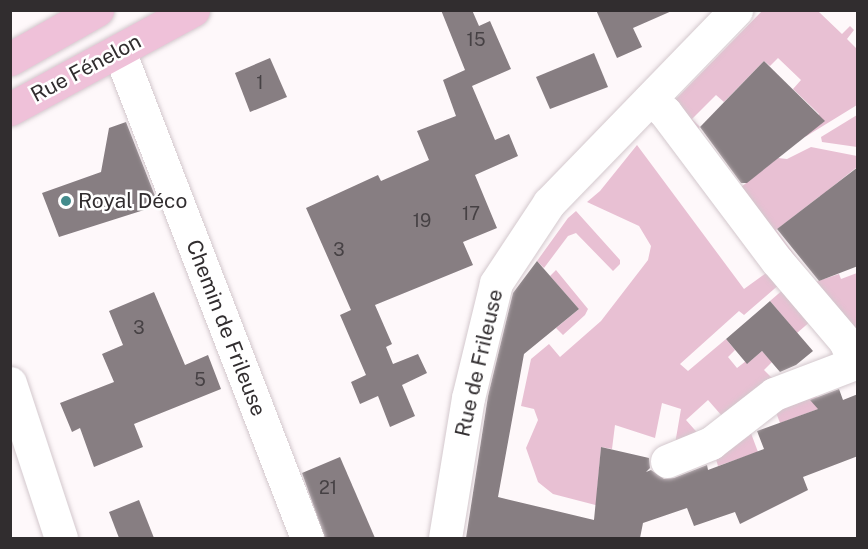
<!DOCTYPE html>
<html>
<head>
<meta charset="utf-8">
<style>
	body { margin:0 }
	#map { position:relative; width:868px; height:549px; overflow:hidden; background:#fef8fa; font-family:"Public Sans",sans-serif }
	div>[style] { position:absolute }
	.green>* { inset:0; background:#e8c0d3 }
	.building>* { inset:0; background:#877e82 }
	.roads { filter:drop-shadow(0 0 2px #d3c8cd) drop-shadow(0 0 2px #d3c8cd) }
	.minor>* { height:33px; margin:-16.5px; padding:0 16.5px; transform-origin:16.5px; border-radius:16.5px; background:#fff }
	.major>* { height:33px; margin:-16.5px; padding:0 16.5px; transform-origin:16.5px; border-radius:16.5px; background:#efc1d9 }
	.dots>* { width:16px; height:16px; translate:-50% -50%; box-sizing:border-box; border:3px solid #fff; border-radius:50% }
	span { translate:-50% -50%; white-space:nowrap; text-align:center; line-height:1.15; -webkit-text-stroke:5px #fff; paint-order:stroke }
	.number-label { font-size:18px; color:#464144 }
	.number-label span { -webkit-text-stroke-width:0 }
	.street-label { font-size:21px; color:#312d2f }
	.poi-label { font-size:21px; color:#312d2f }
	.left { translate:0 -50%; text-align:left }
	.frame { position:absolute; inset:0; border:12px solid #312d2f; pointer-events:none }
</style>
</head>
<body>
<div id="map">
	<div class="green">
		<i style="clip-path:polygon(762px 11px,821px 11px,819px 12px,842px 34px,850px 26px,854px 30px,847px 39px,857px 49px,857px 105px,805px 137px,819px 114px,793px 89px,801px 80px,778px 58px,770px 66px,764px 61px,724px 102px,716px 95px,692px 119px,700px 127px,697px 130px,741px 187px,778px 158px,787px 159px,811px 147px,857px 156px,857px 167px,827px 191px,836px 217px,820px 196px,776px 230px,815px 282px,839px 274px,841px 279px,857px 273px,857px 340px,672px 103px)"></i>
		<i style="clip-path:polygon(857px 115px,857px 147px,822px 142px,821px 137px)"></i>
		<i style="clip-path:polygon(637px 145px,744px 289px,769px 271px,781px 283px,744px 315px,739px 311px,680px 364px,688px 371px,726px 339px,735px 350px,728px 357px,737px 368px,746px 361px,748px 363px,762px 351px,772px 362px,764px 370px,774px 380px,722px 416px,708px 400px,686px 420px,702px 438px,675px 444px,681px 409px,662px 403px,655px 438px,615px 425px,612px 449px,601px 447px,597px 493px,607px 508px,553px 494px,538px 482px,526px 448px,538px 420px,534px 409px,521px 406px,531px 359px,549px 344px,560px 357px,601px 321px,648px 260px,651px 246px,639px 226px,587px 202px,600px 191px)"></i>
		<i style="clip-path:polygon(576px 211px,620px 260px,620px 264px,613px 271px,576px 233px,568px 236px,544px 268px,537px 261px,568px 218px)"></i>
		<i style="clip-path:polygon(556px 270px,588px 309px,585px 315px,563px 335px,556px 328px,579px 309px,550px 276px)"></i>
		<i style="clip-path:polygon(785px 288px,812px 320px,797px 333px,770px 301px)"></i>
		<i style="clip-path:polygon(814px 390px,821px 408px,780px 423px,774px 407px)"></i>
		<i style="clip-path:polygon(749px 428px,758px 452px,718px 466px,715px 456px)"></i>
	</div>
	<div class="building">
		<i style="clip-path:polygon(441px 10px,472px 10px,479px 26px,490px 21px,511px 69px,472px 86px,495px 140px,509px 134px,518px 156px,475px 175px,497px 228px,463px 242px,473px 265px,375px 305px,392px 344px,386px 347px,393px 364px,418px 354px,427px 373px,402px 385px,415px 416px,390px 427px,378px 396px,360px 404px,351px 382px,366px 375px,340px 315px,351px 310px,306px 208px,378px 175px,381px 181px,429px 160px,417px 131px,456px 116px,443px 80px,465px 70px)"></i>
		<i style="clip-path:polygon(596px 10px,674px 10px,633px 28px,642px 47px,617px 58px)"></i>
		<i style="clip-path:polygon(594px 53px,608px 87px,550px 109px,536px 77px)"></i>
		<i style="clip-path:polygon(270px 58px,287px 97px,250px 112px,235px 73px)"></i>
		<i style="clip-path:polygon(764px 61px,825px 121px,747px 183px,741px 183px,700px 127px)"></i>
		<i style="clip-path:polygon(126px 122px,157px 201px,142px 207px,144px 210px,59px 237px,42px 193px,101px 172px,109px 128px)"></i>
		<i style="clip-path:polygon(858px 167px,858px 266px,819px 281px,777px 229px)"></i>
		<i style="clip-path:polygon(537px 261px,579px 309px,524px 354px,498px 497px,594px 520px,601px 447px,649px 458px,650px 468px,646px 472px,651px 470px,664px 479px,674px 478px,707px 465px,708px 470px,764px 449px,757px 431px,818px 409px,810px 400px,839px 389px,843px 400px,858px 394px,858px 456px,803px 477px,808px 490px,740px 524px,735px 512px,694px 526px,687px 508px,643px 523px,640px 538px,466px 538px,488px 396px,513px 293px)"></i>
		<i style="clip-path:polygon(154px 292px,185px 365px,208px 355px,221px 389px,134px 424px,143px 447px,94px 467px,80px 428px,72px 432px,60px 403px,114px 382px,102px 354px,123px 345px,109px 311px)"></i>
		<i style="clip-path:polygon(770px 301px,813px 351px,796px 365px,780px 372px,762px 351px,747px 364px,726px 339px)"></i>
		<i style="clip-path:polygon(340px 457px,375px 538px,325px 538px,302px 473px)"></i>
		<i style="clip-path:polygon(139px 500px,154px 538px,119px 538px,109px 512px)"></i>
	</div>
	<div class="roads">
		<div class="minor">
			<i style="left:119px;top:51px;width:522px;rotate:68.89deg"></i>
			<i style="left:650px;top:99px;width:20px;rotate:41deg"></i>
			<i style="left:665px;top:112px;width:186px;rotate:53.1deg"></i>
			<i style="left:777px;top:261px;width:105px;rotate:49.6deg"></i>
			<i style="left:845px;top:341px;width:24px;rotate:66deg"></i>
			<i style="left:10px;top:383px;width:163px;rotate:71.8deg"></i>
			<i style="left:667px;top:461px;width:48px;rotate:-22.2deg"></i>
			<i style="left:711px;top:443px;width:80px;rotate:-37.9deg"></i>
			<i style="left:774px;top:394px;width:90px;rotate:-20.9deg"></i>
			<i style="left:445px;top:538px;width:142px;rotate:-80.7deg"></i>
			<i style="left:468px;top:398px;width:118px;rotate:-76.3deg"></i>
			<i style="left:496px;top:283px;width:96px;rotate:-56.5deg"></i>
			<i style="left:549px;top:203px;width:269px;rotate:-45.9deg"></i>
		</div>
		<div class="major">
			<i style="left:10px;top:59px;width:100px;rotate:-29.4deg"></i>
			<i style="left:10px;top:109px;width:208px;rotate:-28.4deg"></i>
		</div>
	</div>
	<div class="dots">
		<i style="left:66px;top:201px;background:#438b8c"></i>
	</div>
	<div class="number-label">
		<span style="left:476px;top:40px">15</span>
		<span style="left:260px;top:83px">1</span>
		<span style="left:471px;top:214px">17</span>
		<span style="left:422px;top:221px">19</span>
		<span style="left:339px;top:250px">3</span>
		<span style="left:139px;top:328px">3</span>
		<span style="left:200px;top:380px">5</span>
		<span style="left:328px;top:488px">21</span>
	</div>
	<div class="street-label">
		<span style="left:86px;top:68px;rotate:-28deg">Rue Fénelon</span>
		<span style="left:226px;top:328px;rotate:69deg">Chemin de Frileuse</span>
		<span style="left:479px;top:363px;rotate:-77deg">Rue de Frileuse</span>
	</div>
	<div class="poi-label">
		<span class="left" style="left:78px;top:201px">Royal Déco</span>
	</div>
	<div class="frame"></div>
</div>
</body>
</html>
